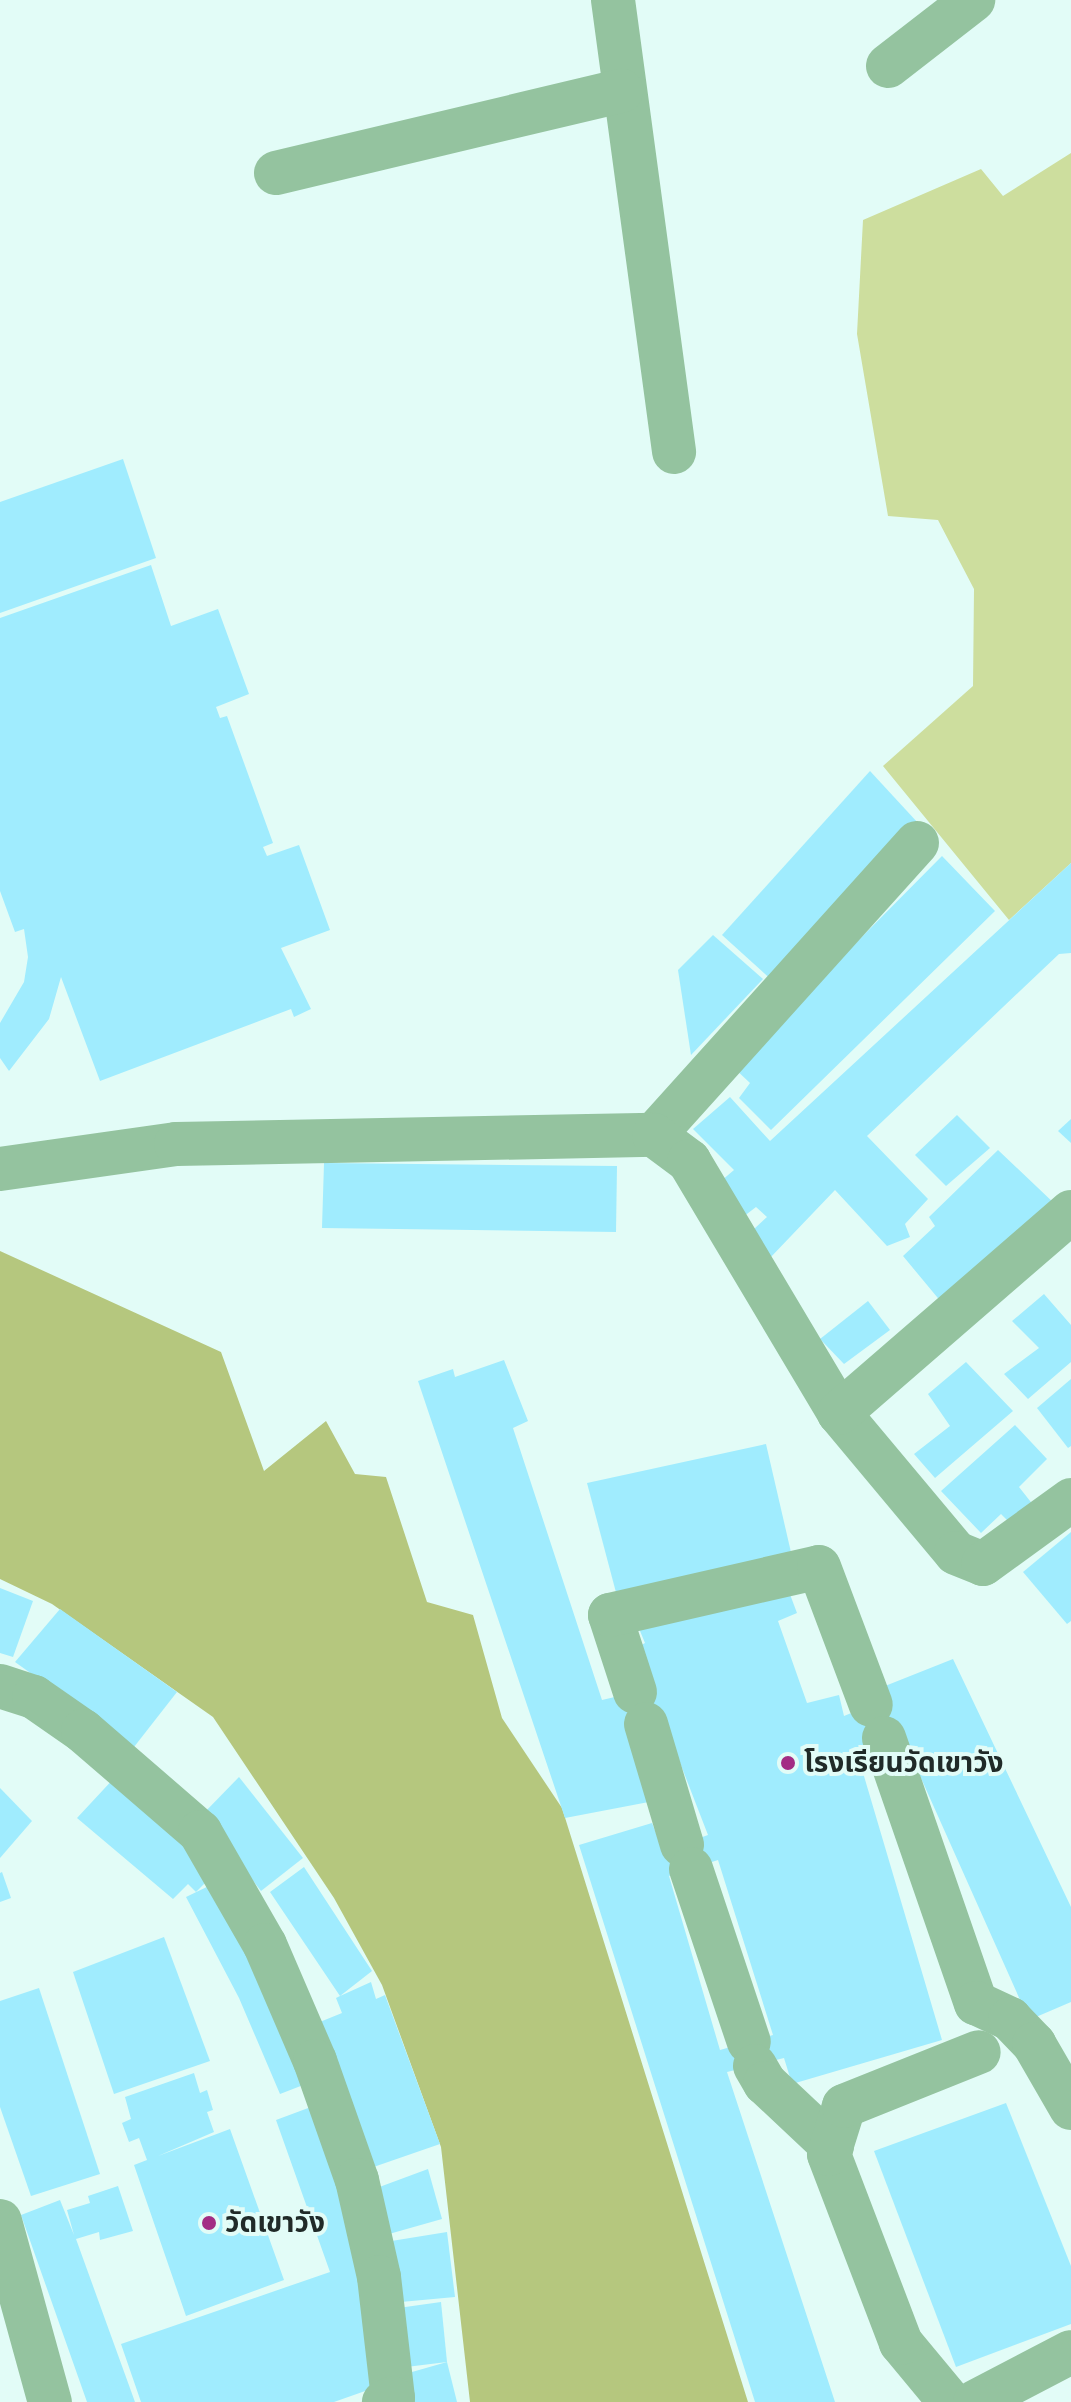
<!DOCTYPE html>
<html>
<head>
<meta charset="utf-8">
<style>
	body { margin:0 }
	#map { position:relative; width:1071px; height:2402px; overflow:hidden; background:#e2fcf7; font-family:"Source Sans 3","Noto Sans Thai",sans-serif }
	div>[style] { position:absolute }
	.green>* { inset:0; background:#cdde9e }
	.forest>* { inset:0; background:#b5c77e }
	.building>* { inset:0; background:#a0ecfe }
	.minor>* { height:44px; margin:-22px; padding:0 22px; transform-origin:22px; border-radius:22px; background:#94c39f }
	.dots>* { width:22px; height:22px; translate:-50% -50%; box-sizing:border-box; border:4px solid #e2fcf7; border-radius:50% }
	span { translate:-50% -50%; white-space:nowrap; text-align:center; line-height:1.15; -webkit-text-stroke:8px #e2fcf7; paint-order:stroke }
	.poi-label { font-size:28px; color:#202a28; font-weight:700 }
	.left { translate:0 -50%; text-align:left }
</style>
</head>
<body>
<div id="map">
	<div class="green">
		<i style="clip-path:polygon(1071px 153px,1071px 863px,1009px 920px,883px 766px,973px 686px,974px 589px,938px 520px,888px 516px,857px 334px,863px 220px,981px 169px,1003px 196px)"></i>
	</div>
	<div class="forest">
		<i style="clip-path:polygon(0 1251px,221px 1352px,264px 1471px,326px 1421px,355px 1474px,386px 1477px,427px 1602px,473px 1615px,502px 1718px,562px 1808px,748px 2402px,470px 2402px,441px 2147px,382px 1985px,334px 1898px,213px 1717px,52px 1604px,0 1579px)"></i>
	</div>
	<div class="building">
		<i style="clip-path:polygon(123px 459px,156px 558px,0 613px,0 502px)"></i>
		<i style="clip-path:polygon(151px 565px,171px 626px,218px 609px,249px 694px,216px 707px,220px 718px,227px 716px,273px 843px,263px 847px,267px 856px,299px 845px,330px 930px,281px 948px,311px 1009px,294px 1017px,291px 1009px,100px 1081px,61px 977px,49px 1019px,9px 1071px,0 1058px,0 1023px,24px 982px,28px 957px,24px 929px,15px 932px,0 891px,0 618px)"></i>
		<i style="clip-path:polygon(870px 771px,918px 823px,775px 983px,722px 935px)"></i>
		<i style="clip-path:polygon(942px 856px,995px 911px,771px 1130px,739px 1098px,750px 1083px,733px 1067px)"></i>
		<i style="clip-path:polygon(1071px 863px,1071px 953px,1059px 954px,867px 1136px,928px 1199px,905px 1224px,910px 1237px,887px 1246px,835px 1190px,769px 1259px,754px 1229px,767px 1217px,756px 1207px,743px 1217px,721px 1181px,734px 1170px,693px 1129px,730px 1097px,770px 1141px)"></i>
		<i style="clip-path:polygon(713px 935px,763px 979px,691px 1055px,678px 970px)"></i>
		<i style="clip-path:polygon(957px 1115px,990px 1148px,946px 1186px,915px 1155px)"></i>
		<i style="clip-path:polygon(1071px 1119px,1071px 1143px,1058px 1131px)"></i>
		<i style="clip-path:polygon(998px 1150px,1057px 1206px,942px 1303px,903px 1256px,935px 1226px,929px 1217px)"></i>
		<i style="clip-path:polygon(324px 1163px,617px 1166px,616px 1232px,322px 1228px)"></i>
		<i style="clip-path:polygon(1044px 1294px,1071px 1325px,1071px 1362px,1028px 1399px,1004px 1374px,1039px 1348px,1012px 1321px)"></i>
		<i style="clip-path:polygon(868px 1301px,890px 1330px,844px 1364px,820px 1339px)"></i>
		<i style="clip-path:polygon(evenodd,504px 1360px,528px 1421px,513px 1428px,602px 1700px,653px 1688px,636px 1648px,645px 1643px,633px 1614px,785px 1581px,797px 1613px,778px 1621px,807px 1703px,839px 1695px,844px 1716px,888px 1698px,885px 1686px,953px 1659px,1071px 1907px,1071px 2002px,1029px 2020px,900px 1731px,856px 1749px,942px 2040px,792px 2084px,784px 2058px,727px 2072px,835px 2402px,755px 2402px,579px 1845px,652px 1823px,663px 1851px,708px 1835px,672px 1742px,654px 1801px,565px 1818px,418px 1381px,453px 1369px,455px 1377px,504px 1360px,718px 1860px,773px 2035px,720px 2050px,669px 1876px,718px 1860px)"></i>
		<i style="clip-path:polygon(966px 1362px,1013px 1411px,935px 1478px,914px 1454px,950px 1426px,928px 1394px)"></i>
		<i style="clip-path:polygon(1071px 1379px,1071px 1446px,1068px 1448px,1037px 1408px)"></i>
		<i style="clip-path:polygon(1015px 1425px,1047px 1459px,1019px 1487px,1034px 1506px,1012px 1525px,1001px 1514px,981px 1533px,941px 1491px)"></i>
		<i style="clip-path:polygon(766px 1444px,793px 1561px,618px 1600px,587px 1483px)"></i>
		<i style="clip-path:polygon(1071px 1532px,1071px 1621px,1067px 1624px,1023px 1572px)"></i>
		<i style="clip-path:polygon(0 1588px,33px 1601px,13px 1657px,0 1653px)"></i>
		<i style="clip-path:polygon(60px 1609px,177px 1692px,134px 1747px,15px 1662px)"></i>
		<i style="clip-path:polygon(117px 1775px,216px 1872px,196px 1892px,188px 1884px,173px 1899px,77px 1818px)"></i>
		<i style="clip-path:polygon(239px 1777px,303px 1858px,261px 1891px,202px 1815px)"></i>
		<i style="clip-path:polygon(0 1788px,32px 1821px,0 1858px)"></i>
		<i style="clip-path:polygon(304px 1867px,372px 1971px,340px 1996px,371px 1982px,376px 1999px,385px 1995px,440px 2144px,362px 2171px,305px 2028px,342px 2013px,336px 1998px,340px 1996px,270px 1892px)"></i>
		<i style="clip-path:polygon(2px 1872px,11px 1898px,0 1902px,0 1873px)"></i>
		<i style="clip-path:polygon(215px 1883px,311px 2082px,280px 2094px,239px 1998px,186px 1897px)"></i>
		<i style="clip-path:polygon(164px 1937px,210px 2061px,114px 2094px,73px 1972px)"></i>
		<i style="clip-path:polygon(39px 1988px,100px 2174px,31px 2196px,0 2107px,0 2001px)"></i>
		<i style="clip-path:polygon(194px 2073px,200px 2093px,207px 2090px,213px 2110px,207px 2112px,214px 2132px,158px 2156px,230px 2129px,284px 2280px,186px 2316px,134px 2165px,147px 2160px,139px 2138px,129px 2142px,122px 2123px,131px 2119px,125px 2097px)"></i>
		<i style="clip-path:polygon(1006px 2103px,1071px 2266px,1071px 2324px,956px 2367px,874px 2151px)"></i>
		<i style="clip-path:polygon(319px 2104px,385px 2384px,334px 2402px,141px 2402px,121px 2344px,330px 2272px,276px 2120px)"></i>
		<i style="clip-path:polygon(428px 2169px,442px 2219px,389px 2234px,374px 2189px)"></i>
		<i style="clip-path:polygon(118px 2186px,133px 2231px,100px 2240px,99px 2232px,76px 2239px,135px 2402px,87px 2402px,21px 2215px,60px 2200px,74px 2235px,67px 2210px,90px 2203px,88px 2196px)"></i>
		<i style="clip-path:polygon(447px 2232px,455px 2297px,390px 2303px,379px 2243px)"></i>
		<i style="clip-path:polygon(441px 2302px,447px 2362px,398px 2368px,391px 2309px)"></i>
		<i style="clip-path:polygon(447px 2362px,457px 2402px,405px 2402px,398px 2376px)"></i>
	</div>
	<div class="minor">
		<i style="left:613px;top:0;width:456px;rotate:82.3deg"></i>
		<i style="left:888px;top:66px;width:108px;rotate:-37.8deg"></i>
		<i style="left:276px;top:173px;width:355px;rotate:-13.4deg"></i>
		<i style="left:654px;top:1135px;width:393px;rotate:-48deg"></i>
		<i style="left:0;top:1169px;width:178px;rotate:-8.1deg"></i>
		<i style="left:176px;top:1144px;width:478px;rotate:-1.1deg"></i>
		<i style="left:654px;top:1135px;width:44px;rotate:36.6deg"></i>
		<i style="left:689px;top:1161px;width:293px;rotate:59.2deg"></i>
		<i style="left:839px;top:1413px;width:182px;rotate:50.1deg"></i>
		<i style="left:956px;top:1553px;width:29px;rotate:22deg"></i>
		<i style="left:983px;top:1564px;width:109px;rotate:-36deg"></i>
		<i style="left:839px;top:1413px;width:307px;rotate:-40.9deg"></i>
		<i style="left:0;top:1686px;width:36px;rotate:18deg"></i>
		<i style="left:34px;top:1697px;width:60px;rotate:34.8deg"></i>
		<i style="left:83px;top:1731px;width:155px;rotate:40.8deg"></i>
		<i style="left:200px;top:1832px;width:130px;rotate:60.1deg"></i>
		<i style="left:265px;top:1945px;width:126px;rotate:66.7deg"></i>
		<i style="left:315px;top:2061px;width:126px;rotate:70.6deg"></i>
		<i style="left:357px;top:2180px;width:99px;rotate:77.2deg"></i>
		<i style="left:379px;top:2277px;width:122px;rotate:83.4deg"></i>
		<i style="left:393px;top:2398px;width:10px;rotate:156deg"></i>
		<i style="left:635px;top:1692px;width:81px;rotate:-108deg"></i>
		<i style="left:610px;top:1615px;width:214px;rotate:-12.9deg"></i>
		<i style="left:819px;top:1567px;width:147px;rotate:69.4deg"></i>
		<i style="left:646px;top:1724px;width:126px;rotate:73.4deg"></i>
		<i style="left:884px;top:1738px;width:281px;rotate:70.9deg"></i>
		<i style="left:976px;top:2003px;width:38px;rotate:25deg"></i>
		<i style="left:1010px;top:2019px;width:35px;rotate:46deg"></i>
		<i style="left:1034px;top:2044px;width:74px;rotate:60deg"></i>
		<i style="left:691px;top:1869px;width:182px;rotate:71.5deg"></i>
		<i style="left:755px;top:2066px;width:20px;rotate:60deg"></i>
		<i style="left:765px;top:2083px;width:92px;rotate:43.2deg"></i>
		<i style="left:0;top:2221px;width:188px;rotate:74.6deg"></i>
		<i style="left:950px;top:2402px;width:77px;rotate:-129.7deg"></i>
		<i style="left:901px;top:2343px;width:202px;rotate:-110.9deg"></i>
		<i style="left:829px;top:2154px;width:50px;rotate:-72.6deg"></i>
		<i style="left:844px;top:2106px;width:145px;rotate:-21.8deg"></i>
		<i style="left:975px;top:2402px;width:108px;rotate:-27.5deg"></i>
	</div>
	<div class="dots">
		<i style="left:788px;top:1763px;background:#a32c84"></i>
		<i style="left:209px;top:2223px;background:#a32c84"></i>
	</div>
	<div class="poi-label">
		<span class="left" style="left:804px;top:1763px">โรงเรียนวัดเขาวัง</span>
		<span class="left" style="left:225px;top:2223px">วัดเขาวัง</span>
	</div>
</div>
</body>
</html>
